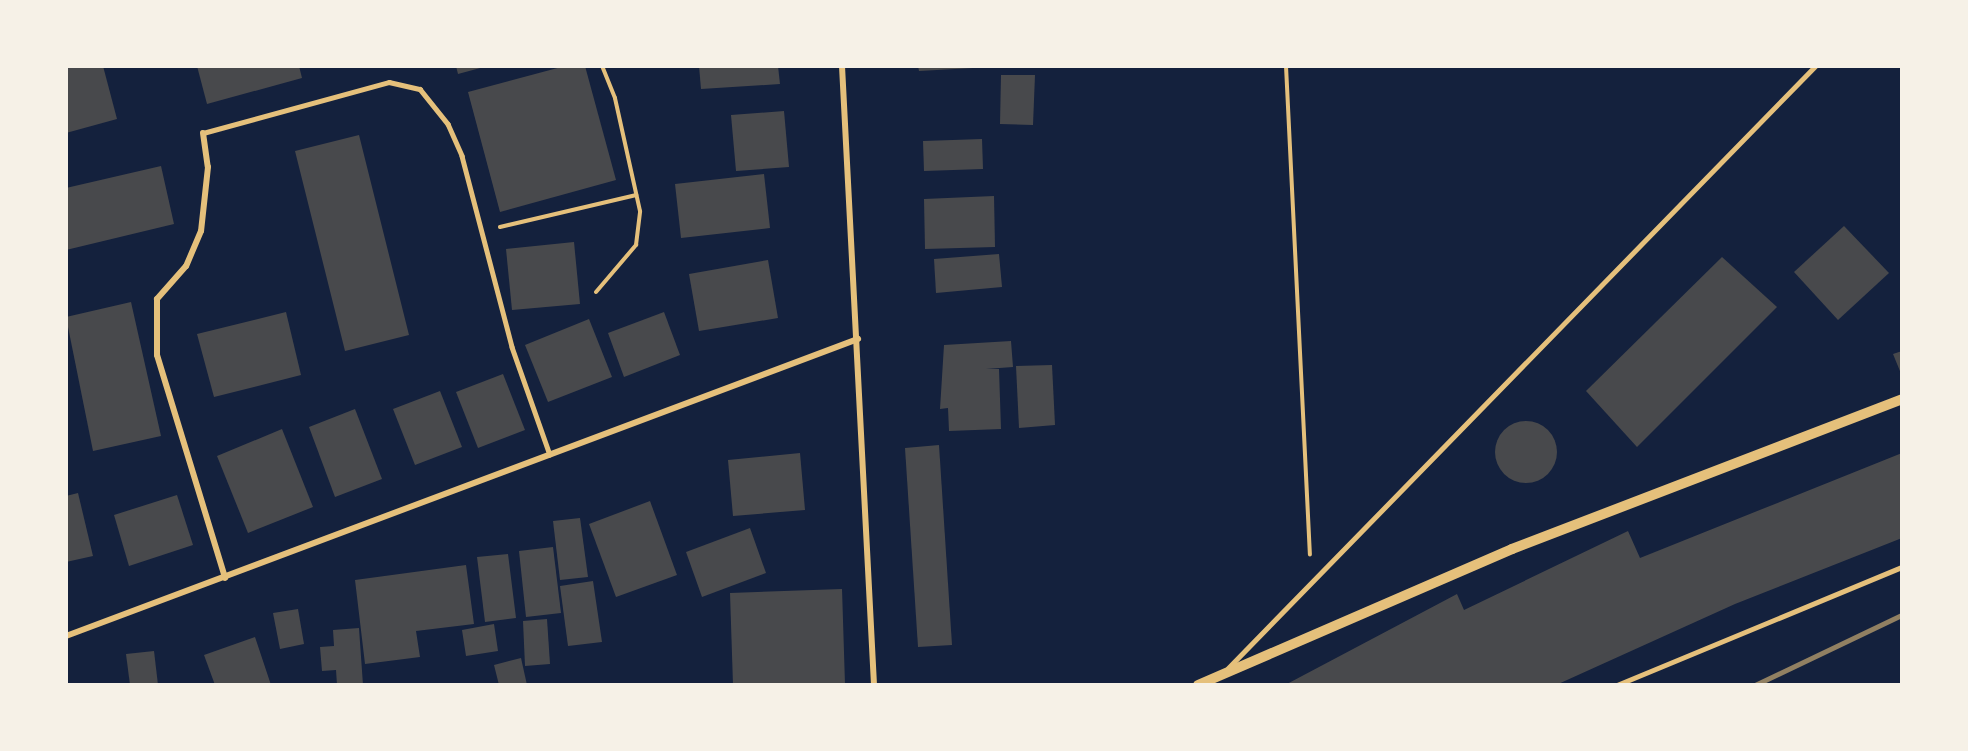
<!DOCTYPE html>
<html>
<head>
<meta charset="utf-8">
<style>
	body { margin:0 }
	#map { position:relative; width:1968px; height:751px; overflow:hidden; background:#14213d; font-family:"Alegreya Sans",sans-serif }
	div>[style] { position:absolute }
	.building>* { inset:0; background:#48494c }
	.round { border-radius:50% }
	.path>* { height:4px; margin:-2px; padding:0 2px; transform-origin:2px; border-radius:2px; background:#e5c07b }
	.service>* { height:4.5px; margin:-2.25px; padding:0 2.25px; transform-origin:2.25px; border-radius:2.25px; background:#e5c07b }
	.pedestrian>* { height:5px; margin:-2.5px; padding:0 2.5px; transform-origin:2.5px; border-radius:2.5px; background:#e5c07b }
	.minor>* { height:6px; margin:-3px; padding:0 3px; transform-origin:3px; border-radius:3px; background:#e5c07b }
	.tertiary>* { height:10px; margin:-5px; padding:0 5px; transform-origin:5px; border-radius:5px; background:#e5c07b }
	.rail>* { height:4.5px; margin:-2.25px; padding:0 2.25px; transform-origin:2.25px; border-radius:2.25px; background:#918062 }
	span { translate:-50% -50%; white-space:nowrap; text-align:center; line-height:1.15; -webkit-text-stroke:6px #f6f1e7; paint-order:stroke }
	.frame { position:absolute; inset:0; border:68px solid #f6f1e7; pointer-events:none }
</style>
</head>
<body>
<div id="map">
	<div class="building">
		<i style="clip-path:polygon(66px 66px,103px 66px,117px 119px,66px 133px)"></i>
		<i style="clip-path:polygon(197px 66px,299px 66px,302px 78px,207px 104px)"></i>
		<i style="clip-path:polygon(456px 66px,484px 66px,484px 67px,458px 74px)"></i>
		<i style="clip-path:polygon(565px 66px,585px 66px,616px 180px,500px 212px,468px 92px)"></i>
		<i style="clip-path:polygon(699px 66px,778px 66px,780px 84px,701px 89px)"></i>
		<i style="clip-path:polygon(918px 66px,973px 66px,973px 68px,919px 71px)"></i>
		<i style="clip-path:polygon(1001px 75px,1035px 75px,1033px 125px,1000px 124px)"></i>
		<i style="clip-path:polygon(784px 111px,789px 167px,736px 171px,731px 115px)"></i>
		<i style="clip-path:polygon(359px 135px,409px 335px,345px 351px,295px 151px)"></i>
		<i style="clip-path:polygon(982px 139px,983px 169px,924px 171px,923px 141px)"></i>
		<i style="clip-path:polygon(161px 166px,174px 224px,66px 250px,66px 188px)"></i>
		<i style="clip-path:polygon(764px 174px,770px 228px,681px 238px,675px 184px)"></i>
		<i style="clip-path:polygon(994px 196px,995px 247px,925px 249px,924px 199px)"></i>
		<i style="clip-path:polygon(1844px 226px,1889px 273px,1838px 320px,1794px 272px)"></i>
		<i style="clip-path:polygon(574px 242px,580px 304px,512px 310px,506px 249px)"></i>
		<i style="clip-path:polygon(999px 254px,1002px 287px,936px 293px,934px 259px)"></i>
		<i style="clip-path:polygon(1722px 257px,1777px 307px,1637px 447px,1586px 391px)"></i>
		<i style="clip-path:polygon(768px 260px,778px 318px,699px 331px,689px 274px)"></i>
		<i style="clip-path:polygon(131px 302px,161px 436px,93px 451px,66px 317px)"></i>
		<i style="clip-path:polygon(286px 312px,301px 375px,214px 397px,197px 334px)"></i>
		<i style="clip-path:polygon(664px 312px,680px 355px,624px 377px,608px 333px)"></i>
		<i style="clip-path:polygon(589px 319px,612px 377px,548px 402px,525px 345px)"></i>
		<i style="clip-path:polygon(1011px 341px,1013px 367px,986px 369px,999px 369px,1001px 429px,949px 431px,948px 408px,940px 409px,944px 345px)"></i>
		<i style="clip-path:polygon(1902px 351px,1902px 376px,1893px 354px)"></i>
		<i style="clip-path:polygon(1052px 365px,1055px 425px,1019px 428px,1016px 366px)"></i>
		<i style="clip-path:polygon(503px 374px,525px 430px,478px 448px,456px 392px)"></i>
		<i style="clip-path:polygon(440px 391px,462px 447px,415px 465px,393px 409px)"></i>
		<i style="clip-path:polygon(355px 409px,382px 479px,335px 497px,309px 427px)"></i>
		<i class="round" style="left:1495px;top:421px;width:62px;height:62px"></i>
		<i style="clip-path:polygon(282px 429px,313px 507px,248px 533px,217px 456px)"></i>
		<i style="clip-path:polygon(939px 445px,952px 645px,918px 647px,905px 448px)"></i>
		<i style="clip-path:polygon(800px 453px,805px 510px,733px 516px,728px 460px)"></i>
		<i style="clip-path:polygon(1902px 453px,1902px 538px,1735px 604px,1556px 685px,1285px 685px,1457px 594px,1464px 610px,1628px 531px,1640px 558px)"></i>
		<i style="clip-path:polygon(78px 493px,93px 556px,66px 562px,66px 496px)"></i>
		<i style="clip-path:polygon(177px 495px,193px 545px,129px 566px,114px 515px)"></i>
		<i style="clip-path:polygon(650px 501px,677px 575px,616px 597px,589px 524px)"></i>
		<i style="clip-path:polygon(580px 518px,588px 577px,560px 580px,553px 521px)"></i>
		<i style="clip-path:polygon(750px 528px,766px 573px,702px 597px,686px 552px)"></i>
		<i style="clip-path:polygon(553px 547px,561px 613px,526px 617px,519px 551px)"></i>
		<i style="clip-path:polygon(508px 554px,516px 618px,485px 622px,477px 557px)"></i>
		<i style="clip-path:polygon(466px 565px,474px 624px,416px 631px,420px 657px,365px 664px,355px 580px)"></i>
		<i style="clip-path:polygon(593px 581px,602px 642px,568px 646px,560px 586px)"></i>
		<i style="clip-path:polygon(842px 589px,845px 685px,733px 685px,730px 593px)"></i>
		<i style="clip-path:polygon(298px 609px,304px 644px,280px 649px,273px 613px)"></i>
		<i style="clip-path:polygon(547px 619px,550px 664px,525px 666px,523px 621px)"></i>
		<i style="clip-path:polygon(494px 624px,498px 651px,466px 656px,462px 630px)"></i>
		<i style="clip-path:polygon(359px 628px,363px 685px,337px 685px,336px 670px,322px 671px,320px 647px,334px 646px,333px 630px)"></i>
		<i style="clip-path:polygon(255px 637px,271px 685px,215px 685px,204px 655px)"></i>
		<i style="clip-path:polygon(154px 651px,158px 685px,130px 685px,126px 654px)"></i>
		<i style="clip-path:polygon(521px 658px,527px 685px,499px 685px,494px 665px)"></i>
	</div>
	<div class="path">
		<i style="left:1286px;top:66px;width:489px;rotate:87.2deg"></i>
		<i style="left:500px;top:227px;width:140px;rotate:-13.2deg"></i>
		<i style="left:596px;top:292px;width:62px;rotate:-49.6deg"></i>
		<i style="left:636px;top:245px;width:34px;rotate:-83deg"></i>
		<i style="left:640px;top:211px;width:116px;rotate:-102.5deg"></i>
		<i style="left:615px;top:98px;width:35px;rotate:-112deg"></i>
	</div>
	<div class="service">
		<i style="left:203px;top:133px;width:193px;rotate:-15.3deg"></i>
		<i style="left:389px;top:82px;width:32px;rotate:13deg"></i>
		<i style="left:420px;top:89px;width:45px;rotate:51.3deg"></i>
		<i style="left:448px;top:124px;width:35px;rotate:66deg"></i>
		<i style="left:462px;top:156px;width:197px;rotate:75.3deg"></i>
		<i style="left:512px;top:347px;width:114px;rotate:70.6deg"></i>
		<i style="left:1617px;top:685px;width:308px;rotate:-22.5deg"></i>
	</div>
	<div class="pedestrian">
		<i style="left:1228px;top:668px;width:841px;rotate:-45.72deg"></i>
	</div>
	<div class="minor">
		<i style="left:842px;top:66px;width:620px;rotate:87.04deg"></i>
		<i style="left:203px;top:133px;width:34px;rotate:82deg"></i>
		<i style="left:208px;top:167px;width:64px;rotate:96.2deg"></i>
		<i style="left:201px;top:231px;width:38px;rotate:113deg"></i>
		<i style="left:186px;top:266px;width:44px;rotate:131.3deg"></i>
		<i style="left:157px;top:299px;width:56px;rotate:90deg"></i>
		<i style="left:157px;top:355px;width:233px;rotate:73deg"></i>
		<i style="left:66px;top:636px;width:846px;rotate:-20.56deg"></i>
	</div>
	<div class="tertiary">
		<i style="left:1198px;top:685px;width:342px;rotate:-23.4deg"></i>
		<i style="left:1512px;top:549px;width:418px;rotate:-21deg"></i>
	</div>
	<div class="rail">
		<i style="left:1755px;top:685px;width:163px;rotate:-25.5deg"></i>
	</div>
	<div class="frame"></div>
</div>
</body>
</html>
